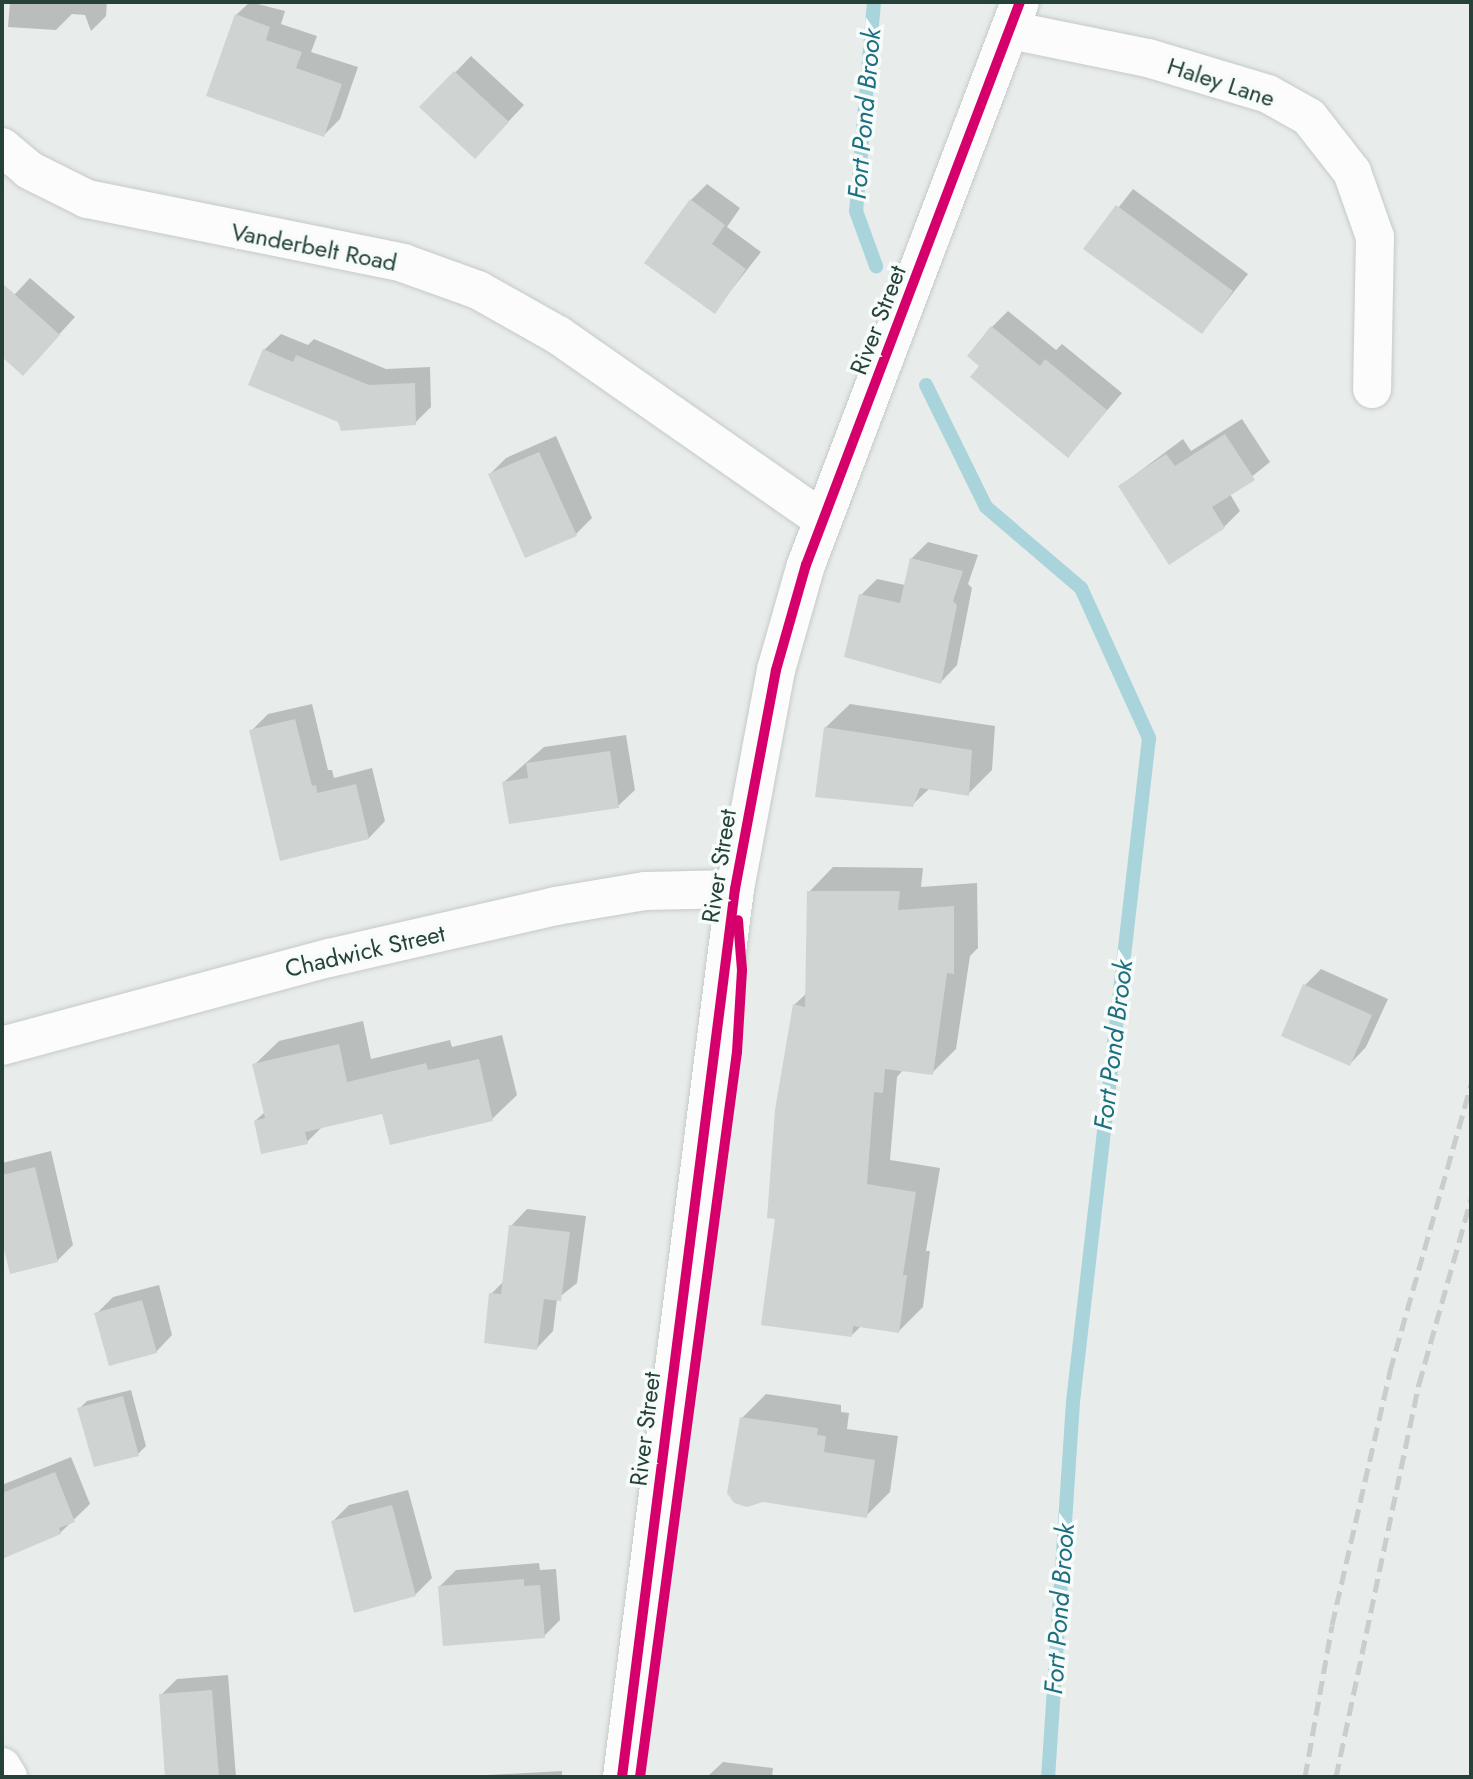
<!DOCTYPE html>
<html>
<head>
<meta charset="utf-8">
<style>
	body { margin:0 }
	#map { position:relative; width:1473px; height:1779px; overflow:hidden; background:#e8edeb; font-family:Jost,sans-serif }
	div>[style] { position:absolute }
	.shadow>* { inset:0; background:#0003 }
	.stream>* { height:14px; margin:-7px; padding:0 7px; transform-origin:7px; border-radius:7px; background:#a9d4db }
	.building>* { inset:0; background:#cfd4d2 }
	.roads { filter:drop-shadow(0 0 2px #c5cac8) drop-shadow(0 0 2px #c5cac8) }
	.minor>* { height:38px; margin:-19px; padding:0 19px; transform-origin:19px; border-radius:19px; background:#fcfcfc }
	.rail>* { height:5px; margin-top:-2.5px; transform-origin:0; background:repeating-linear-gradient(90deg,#c9cdcc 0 14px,transparent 0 21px) }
	.cycleway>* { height:10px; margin:-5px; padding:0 5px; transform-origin:5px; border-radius:5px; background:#d6006c }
	span { translate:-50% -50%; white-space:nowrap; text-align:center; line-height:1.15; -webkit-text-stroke:7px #f7fbf9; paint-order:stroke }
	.street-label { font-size:24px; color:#24423a }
	.water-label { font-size:26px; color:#1c6f80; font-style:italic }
	.frame { position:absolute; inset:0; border:4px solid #24423a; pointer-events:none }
</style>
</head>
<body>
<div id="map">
	<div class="shadow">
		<i style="clip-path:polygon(10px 2px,107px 2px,106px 16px,91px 31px,85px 15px,72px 14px,56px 30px,8px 27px)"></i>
		<i style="clip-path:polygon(250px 2px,285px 11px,281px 24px,317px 36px,311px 52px,358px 67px,340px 119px,324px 135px,236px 15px)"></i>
		<i style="clip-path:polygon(471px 56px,524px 105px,491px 140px,422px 107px)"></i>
		<i style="clip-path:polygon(707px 184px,740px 208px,727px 227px,761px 252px,715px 311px,691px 200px)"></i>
		<i style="clip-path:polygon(1133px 189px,1248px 274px,1202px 332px,1086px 249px)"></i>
		<i style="clip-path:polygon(30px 278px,75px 317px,23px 374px,2px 354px,2px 308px)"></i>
		<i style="clip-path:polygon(1008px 311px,1056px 350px,1062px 344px,1122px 393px,1068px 456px,981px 365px,992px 327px)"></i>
		<i style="clip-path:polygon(281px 334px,308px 345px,314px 339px,386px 369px,430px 367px,431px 407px,415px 423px,339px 421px,264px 350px)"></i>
		<i style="clip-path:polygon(1242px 419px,1270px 462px,1230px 494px,1240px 511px,1224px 527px,1120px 486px,1183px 439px,1191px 451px)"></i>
		<i style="clip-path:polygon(556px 436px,592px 518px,576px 534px,490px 474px,506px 458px)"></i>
		<i style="clip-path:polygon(928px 542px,978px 555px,968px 584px,972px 588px,957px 665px,941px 682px,861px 595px,877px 579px,905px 585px,911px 559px)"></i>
		<i style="clip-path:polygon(312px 704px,328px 770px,332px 770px,334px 778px,372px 768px,385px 821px,369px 838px,282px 858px,251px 731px,268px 714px)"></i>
		<i style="clip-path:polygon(850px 704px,995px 726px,992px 770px,968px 794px,930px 788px,912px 805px,825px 728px)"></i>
		<i style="clip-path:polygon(626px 735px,635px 790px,618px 806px,504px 782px,544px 747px)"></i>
		<i style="clip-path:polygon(833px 867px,923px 868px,921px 887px,977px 883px,978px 948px,970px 956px,956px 1049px,932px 1073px,904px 1069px,897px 1077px,890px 1160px,940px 1168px,926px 1251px,930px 1251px,923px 1307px,899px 1331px,861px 1326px,852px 1335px,777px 1218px,794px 1005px,807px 993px,809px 892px)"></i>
		<i style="clip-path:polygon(1321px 969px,1388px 999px,1366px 1047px,1350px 1064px,1305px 985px)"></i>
		<i style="clip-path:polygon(363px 1021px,371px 1059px,450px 1040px,452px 1047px,502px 1035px,517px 1095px,492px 1119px,384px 1112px,324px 1125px,307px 1142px,255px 1121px,265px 1112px,254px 1065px,279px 1041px)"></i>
		<i style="clip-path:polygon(51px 1151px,73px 1245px,57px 1261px,2px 1241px,2px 1163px)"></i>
		<i style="clip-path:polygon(527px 1209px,586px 1216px,577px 1283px,557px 1299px,553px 1331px,537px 1348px,491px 1294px,505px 1280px,511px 1226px)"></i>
		<i style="clip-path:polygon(159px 1285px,172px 1335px,156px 1352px,96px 1314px,113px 1297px)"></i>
		<i style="clip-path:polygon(131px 1390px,146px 1446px,138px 1454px,79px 1409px,87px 1401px)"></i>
		<i style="clip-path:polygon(766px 1394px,841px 1405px,841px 1412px,849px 1413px,847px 1429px,898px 1436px,890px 1492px,866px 1516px,742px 1418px)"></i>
		<i style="clip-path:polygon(71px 1457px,90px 1504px,60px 1533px,2px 1557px,2px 1485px)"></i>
		<i style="clip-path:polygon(408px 1490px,432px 1578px,415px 1595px,333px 1521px,349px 1505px)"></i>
		<i style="clip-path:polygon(539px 1563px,540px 1570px,556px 1569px,560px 1620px,544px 1636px,439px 1587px,456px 1570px)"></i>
		<i style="clip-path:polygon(228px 1675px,236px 1777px,167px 1777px,161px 1695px,177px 1679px)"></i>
		<i style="clip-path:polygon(723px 1762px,773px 1768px,772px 1777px,707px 1777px)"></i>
		<i style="clip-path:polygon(562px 1771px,562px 1777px,468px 1777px,469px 1776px)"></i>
	</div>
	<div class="stream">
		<i style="left:874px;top:2px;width:210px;rotate:94.9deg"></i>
		<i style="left:856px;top:211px;width:59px;rotate:70deg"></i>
		<i style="left:926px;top:385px;width:136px;rotate:63.8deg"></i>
		<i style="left:986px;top:507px;width:125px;rotate:40.5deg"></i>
		<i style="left:1081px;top:588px;width:165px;rotate:65.6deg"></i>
		<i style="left:1149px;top:738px;width:668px;rotate:96.53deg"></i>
		<i style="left:1073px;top:1402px;width:376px;rotate:93.8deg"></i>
	</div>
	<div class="building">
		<i style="clip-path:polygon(235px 14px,270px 27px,266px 40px,302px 52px,296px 68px,342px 84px,324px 137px,206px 96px)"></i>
		<i style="clip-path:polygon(454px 71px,509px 122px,475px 159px,419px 107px)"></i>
		<i style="clip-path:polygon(690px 199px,725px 225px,712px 244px,746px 269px,715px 314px,644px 263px)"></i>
		<i style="clip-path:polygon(1116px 205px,1233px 291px,1202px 334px,1083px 249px)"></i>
		<i style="clip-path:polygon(2px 283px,60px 335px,23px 376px,2px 357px)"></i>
		<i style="clip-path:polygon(991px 326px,1040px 366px,1045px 359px,1107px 410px,1068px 458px,970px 377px,979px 366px,967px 356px)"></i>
		<i style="clip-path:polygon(263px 349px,293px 362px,296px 355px,369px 385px,415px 383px,416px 425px,341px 431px,338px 422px,248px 385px)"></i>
		<i style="clip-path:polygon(1225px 434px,1255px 480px,1212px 507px,1225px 528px,1169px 565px,1118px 486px,1166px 454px,1175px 466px)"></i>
		<i style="clip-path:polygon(539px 452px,577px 536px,525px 558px,488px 474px)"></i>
		<i style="clip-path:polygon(910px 558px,963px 571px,953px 601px,957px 605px,941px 684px,844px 657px,859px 594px,900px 603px)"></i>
		<i style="clip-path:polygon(295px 719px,312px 786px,316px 785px,317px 793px,356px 784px,369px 839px,280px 861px,249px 730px)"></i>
		<i style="clip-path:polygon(824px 727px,972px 750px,969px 796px,920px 788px,913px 807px,815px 797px)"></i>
		<i style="clip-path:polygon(610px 751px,619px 808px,509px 824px,502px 782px,528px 778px,526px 763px)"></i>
		<i style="clip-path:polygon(807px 891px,900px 891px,898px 910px,954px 906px,954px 974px,947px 973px,933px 1075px,885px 1069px,883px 1093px,874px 1092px,867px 1184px,916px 1192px,903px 1275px,907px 1275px,899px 1333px,853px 1326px,852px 1337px,761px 1325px,775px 1219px,767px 1218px,775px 1110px,793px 1004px,805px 1007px)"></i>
		<i style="clip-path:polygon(1303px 984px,1372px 1015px,1350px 1066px,1281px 1036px)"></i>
		<i style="clip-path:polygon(339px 1044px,347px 1082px,426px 1063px,428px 1070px,479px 1059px,493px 1121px,390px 1145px,382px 1114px,305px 1132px,308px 1144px,261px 1154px,254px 1121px,265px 1118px,252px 1064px)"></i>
		<i style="clip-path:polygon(35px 1167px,58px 1262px,10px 1274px,2px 1241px,2px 1175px)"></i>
		<i style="clip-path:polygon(509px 1225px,570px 1232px,561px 1301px,544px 1299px,537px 1350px,484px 1343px,489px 1293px,501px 1294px)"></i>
		<i style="clip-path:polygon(142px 1300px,157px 1353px,109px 1366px,94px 1313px)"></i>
		<i style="clip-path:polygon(123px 1396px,139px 1456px,94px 1467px,77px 1408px)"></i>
		<i style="clip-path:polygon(740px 1417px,818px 1428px,817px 1435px,826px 1436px,824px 1452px,875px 1460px,867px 1518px,763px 1502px,747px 1507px,734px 1503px,727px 1493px)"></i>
		<i style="clip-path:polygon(55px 1472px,75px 1522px,59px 1528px,61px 1534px,2px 1559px,2px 1493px)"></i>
		<i style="clip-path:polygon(392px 1505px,416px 1596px,354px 1613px,331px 1521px)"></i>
		<i style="clip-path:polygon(524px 1579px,524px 1586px,540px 1585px,545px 1638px,443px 1646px,438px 1586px)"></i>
		<i style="clip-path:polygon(212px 1690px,219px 1777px,165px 1777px,159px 1694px)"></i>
	</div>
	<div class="roads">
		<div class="minor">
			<i style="left:1010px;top:30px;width:141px;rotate:11.5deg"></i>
			<i style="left:1148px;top:58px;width:125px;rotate:16.7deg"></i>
			<i style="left:1268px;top:94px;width:47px;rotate:29.3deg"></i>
			<i style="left:1309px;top:117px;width:70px;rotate:52deg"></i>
			<i style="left:1352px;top:172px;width:69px;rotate:70.5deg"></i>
			<i style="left:1375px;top:237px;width:152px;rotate:91.1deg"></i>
			<i style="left:2px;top:147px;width:35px;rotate:40deg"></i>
			<i style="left:29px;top:170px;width:65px;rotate:26.6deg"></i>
			<i style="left:87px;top:199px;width:322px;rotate:11.4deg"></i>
			<i style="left:403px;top:263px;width:80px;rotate:19.8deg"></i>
			<i style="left:478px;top:290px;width:92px;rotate:29.4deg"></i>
			<i style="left:558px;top:335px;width:323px;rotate:34.9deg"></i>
			<i style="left:2px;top:1046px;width:339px;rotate:-15.1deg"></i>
			<i style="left:329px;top:958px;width:233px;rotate:-12.9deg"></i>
			<i style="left:556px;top:906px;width:90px;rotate:-9.6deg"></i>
			<i style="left:645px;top:891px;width:90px;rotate:-1.3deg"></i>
			<i style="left:2px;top:1767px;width:12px;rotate:59deg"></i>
			<i style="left:622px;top:1777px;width:895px;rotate:-82.75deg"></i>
			<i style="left:735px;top:889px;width:223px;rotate:-79.4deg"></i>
			<i style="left:776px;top:670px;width:109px;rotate:-74.1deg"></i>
			<i style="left:806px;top:565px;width:602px;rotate:-69.19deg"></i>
		</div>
	</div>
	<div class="rail">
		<i style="left:1305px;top:1777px;width:154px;rotate:-79.9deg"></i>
		<i style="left:1332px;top:1625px;width:261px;rotate:-77.1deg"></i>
		<i style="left:1390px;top:1371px;width:298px;rotate:-74.2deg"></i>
		<i style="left:1336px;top:1777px;width:402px;rotate:-78.1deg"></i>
		<i style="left:1419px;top:1384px;width:192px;rotate:-74.3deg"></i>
	</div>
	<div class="cycleway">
		<i style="left:622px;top:1777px;width:895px;rotate:-82.75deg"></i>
		<i style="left:735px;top:889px;width:223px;rotate:-79.4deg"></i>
		<i style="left:776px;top:670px;width:109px;rotate:-74.1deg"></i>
		<i style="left:806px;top:565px;width:602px;rotate:-69.19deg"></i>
		<i style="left:640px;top:1777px;width:731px;rotate:-82.38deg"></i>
		<i style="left:737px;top:1052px;width:82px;rotate:-86.5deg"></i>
		<i style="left:742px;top:970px;width:50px;rotate:-94.6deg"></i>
	</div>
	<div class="street-label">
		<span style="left:1221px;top:82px;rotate:18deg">Haley Lane</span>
		<span style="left:314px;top:247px;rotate:11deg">Vanderbelt Road</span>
		<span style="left:878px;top:320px;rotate:-69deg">River Street</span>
		<span style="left:719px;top:866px;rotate:-81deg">River Street</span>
		<span style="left:365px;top:951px;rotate:-13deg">Chadwick Street</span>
		<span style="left:645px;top:1429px;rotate:-83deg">River Street</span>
	</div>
	<div class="water-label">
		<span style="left:865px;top:114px;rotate:-85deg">Fort Pond Brook</span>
		<span style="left:1114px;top:1045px;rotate:-83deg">Fort Pond Brook</span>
		<span style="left:1060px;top:1609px;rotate:-86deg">Fort Pond Brook</span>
	</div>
	<div class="frame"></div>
</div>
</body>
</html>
